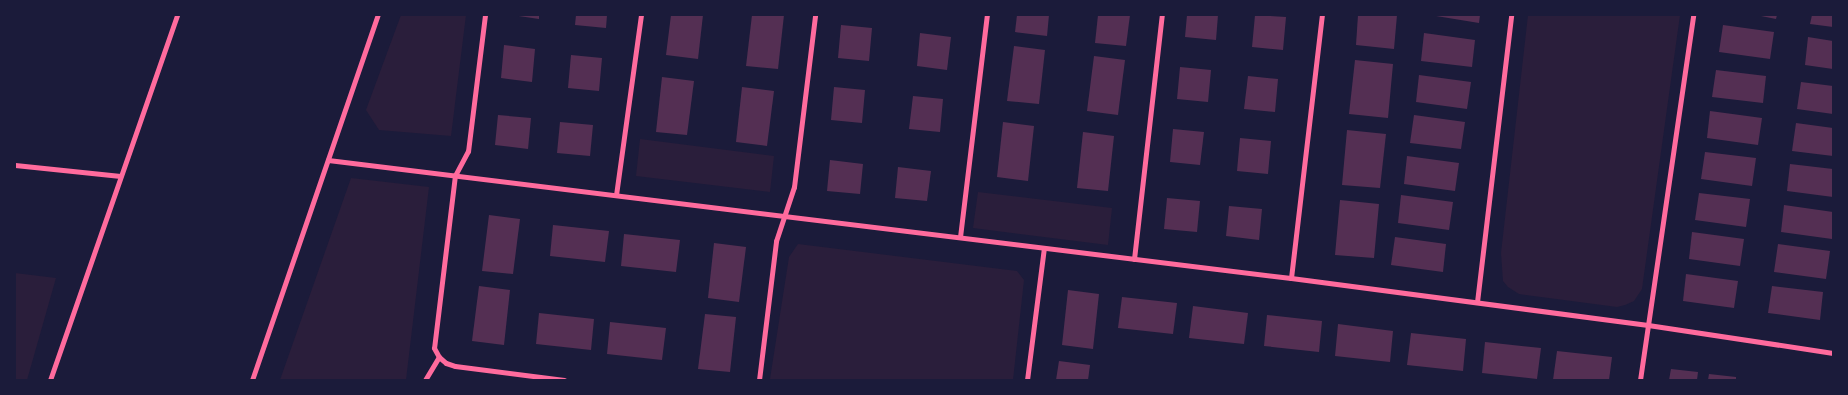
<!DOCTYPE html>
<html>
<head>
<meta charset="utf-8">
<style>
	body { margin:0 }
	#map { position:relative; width:1848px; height:395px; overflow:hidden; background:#1b1b3a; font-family:"Alegreya Sans",sans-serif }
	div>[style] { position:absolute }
	.green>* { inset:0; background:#2a1e3b }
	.building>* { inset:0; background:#542f53 }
	.minor>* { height:5px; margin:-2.5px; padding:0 2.5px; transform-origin:2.5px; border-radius:2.5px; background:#ff6b9d }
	span { translate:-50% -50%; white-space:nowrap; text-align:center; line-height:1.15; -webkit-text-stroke:4px #1b1b3a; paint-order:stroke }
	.frame { position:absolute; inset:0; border:16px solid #1b1b3a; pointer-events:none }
</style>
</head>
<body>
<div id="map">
	<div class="green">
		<i style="clip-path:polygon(401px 15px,466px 15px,451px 136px,379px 130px,366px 110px)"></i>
		<i style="clip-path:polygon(1528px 15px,1680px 15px,1642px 289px,1634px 301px,1625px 305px,1617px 307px,1519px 294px,1508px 287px,1503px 281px,1501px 253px)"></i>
		<i style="clip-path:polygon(640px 139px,774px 156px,770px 192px,636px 176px)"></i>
		<i style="clip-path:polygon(351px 178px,429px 187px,406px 380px,280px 380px)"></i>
		<i style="clip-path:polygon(978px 192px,1112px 208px,1108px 245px,973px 228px)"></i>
		<i style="clip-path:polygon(798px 244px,1017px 271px,1024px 280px,1013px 380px,772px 380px,770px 379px,789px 257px)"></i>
		<i style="clip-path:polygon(15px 273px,56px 278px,27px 380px,15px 380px)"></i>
	</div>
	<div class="building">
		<i style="clip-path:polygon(512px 15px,539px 15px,539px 19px)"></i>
		<i style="clip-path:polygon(576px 15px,607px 15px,606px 28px,575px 25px)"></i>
		<i style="clip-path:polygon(671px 15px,703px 15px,698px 59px,666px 55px)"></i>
		<i style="clip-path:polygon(752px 15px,784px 15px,778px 69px,746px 66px)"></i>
		<i style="clip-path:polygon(1017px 15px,1049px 15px,1047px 36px,1015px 32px)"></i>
		<i style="clip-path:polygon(1098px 15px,1130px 15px,1126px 46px,1095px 43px)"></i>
		<i style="clip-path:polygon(1187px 15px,1218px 15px,1216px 40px,1185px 37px)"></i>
		<i style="clip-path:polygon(1255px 15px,1286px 17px,1283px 50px,1252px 47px)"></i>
		<i style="clip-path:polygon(1358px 15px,1397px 15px,1394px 49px,1356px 45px)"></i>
		<i style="clip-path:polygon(1430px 15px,1480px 15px,1479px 23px)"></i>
		<i style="clip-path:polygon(1756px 15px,1777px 15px,1776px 19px)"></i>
		<i style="clip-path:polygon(1812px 15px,1833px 15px,1833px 27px,1810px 24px)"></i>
		<i style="clip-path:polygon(841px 25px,872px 28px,869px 61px,838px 58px)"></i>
		<i style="clip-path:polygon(1723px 25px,1774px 32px,1770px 59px,1719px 52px)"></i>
		<i style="clip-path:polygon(920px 33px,951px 37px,947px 70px,917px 66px)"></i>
		<i style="clip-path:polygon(1424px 33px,1475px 40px,1472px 67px,1421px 61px)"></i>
		<i style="clip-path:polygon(1808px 37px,1833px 41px,1833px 69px,1805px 65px)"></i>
		<i style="clip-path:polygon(504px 45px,535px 49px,532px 82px,501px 78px)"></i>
		<i style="clip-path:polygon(1014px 46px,1045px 50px,1039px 104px,1007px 101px)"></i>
		<i style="clip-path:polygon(571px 55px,602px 58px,599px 91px,568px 88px)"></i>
		<i style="clip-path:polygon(1094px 56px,1125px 60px,1118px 115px,1087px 111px)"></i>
		<i style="clip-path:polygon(1355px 60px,1393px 64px,1388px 118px,1349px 114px)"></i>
		<i style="clip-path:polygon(1180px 67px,1211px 70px,1208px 102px,1177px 99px)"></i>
		<i style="clip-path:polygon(1716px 70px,1766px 76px,1763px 103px,1712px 97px)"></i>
		<i style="clip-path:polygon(1419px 75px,1471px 82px,1467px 109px,1416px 102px)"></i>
		<i style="clip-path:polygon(1248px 76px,1278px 79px,1275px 112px,1244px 109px)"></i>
		<i style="clip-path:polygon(662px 77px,694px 81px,687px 135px,656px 132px)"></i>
		<i style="clip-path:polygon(1801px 82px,1833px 86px,1833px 114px,1797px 109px)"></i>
		<i style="clip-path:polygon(742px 87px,774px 91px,767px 146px,736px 142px)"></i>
		<i style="clip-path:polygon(834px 87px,865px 90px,862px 123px,831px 120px)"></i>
		<i style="clip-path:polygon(913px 96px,943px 99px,940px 132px,909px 129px)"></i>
		<i style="clip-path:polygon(1710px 111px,1762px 118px,1758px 145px,1707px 138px)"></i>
		<i style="clip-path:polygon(498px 115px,531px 118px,528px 149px,495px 145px)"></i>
		<i style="clip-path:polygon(1414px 115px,1465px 122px,1461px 149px,1410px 143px)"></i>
		<i style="clip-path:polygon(560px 122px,593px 125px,590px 156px,557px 153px)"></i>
		<i style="clip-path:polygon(1003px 122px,1034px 126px,1028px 181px,997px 177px)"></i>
		<i style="clip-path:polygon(1796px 123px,1833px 128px,1833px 156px,1792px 151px)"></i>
		<i style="clip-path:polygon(1173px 129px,1204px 132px,1200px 165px,1170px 162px)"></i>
		<i style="clip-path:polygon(1347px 130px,1386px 134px,1380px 188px,1342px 185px)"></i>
		<i style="clip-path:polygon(1083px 132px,1114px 136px,1108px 191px,1077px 188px)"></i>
		<i style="clip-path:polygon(1240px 138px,1271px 141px,1268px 174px,1237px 171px)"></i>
		<i style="clip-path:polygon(1705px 152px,1756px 158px,1752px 186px,1701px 179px)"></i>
		<i style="clip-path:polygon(1407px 156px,1459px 163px,1455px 191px,1404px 184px)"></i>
		<i style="clip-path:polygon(830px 160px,863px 164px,860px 194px,827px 191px)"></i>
		<i style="clip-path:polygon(1790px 164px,1833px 169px,1833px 197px,1787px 191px)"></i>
		<i style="clip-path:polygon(898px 167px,931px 171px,927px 201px,895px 198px)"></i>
		<i style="clip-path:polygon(1699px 193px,1750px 199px,1746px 227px,1695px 220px)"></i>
		<i style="clip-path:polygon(1401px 195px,1453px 202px,1449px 230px,1398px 223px)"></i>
		<i style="clip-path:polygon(1167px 198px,1200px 201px,1197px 232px,1164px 229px)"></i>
		<i style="clip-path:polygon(1340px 200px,1379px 204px,1374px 258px,1335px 255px)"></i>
		<i style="clip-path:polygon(1784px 205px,1833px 212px,1832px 239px,1781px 232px)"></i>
		<i style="clip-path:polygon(1229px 206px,1262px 209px,1259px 240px,1226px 236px)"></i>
		<i style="clip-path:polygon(489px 215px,520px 219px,513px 274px,482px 271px)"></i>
		<i style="clip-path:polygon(553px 225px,609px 231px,605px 262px,550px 256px)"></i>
		<i style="clip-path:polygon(1692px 232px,1744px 239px,1740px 266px,1689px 259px)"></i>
		<i style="clip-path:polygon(624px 234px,680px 240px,676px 272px,621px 266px)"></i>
		<i style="clip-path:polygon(1395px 237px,1446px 244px,1443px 272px,1391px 265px)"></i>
		<i style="clip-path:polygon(714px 243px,746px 247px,739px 302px,708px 298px)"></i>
		<i style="clip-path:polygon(1778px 244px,1830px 251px,1826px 279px,1774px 272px)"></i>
		<i style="clip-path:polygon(1686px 274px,1738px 281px,1734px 308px,1683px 301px)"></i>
		<i style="clip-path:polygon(479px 286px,510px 290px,504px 345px,472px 341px)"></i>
		<i style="clip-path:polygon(1772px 286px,1823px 292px,1820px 320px,1768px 313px)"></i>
		<i style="clip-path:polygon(1068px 290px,1099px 294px,1093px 349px,1062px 345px)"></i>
		<i style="clip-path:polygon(1122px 297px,1177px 303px,1173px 334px,1118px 328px)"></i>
		<i style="clip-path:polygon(1193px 306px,1248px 313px,1244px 344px,1189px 338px)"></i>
		<i style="clip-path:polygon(539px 313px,594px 319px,591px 350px,536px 344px)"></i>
		<i style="clip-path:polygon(705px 314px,736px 317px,730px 372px,698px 369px)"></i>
		<i style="clip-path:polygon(1267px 315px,1322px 321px,1319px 352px,1264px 346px)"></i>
		<i style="clip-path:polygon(610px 322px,666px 328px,662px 360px,607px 354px)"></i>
		<i style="clip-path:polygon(1338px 324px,1393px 331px,1390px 362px,1335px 356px)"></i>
		<i style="clip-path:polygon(1411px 333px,1466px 339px,1463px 371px,1407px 365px)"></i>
		<i style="clip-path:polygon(1485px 342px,1541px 348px,1537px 379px,1482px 373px)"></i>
		<i style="clip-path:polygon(1557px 351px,1612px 357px,1609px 380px,1553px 380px)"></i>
		<i style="clip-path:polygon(1059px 361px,1090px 365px,1088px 380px,1056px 380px)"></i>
		<i style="clip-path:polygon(1671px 369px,1698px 372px,1697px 380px,1669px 380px)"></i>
		<i style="clip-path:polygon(1709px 374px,1736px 377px,1736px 380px,1708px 380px)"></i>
	</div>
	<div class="minor">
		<i style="left:485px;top:15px;width:137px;rotate:97.1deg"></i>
		<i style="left:468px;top:151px;width:27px;rotate:118deg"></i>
		<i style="left:455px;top:175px;width:174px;rotate:96.9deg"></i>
		<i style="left:434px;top:348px;width:10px;rotate:61deg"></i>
		<i style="left:439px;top:357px;width:9px;rotate:41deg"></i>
		<i style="left:446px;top:363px;width:9px;rotate:18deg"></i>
		<i style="left:455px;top:366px;width:110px;rotate:7.3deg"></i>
		<i style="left:328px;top:160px;width:970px;rotate:6.99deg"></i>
		<i style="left:1291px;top:278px;width:360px;rotate:7.5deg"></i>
		<i style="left:1648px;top:325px;width:187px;rotate:8.6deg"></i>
		<i style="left:15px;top:165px;width:106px;rotate:6deg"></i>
		<i style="left:616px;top:195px;width:182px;rotate:-82.1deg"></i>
		<i style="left:960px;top:237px;width:224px;rotate:-83.1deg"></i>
		<i style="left:1134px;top:259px;width:246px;rotate:-83.5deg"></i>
		<i style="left:1291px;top:278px;width:265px;rotate:-83.3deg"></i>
		<i style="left:1477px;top:302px;width:289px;rotate:-83.2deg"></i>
		<i style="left:50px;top:380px;width:386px;rotate:-70.8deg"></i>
		<i style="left:252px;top:380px;width:386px;rotate:-71deg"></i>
		<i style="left:425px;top:380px;width:27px;rotate:-59deg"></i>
		<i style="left:759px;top:380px;width:140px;rotate:-83deg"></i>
		<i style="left:776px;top:241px;width:57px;rotate:-71.6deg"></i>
		<i style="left:794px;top:187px;width:173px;rotate:-83deg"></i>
		<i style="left:1027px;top:380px;width:133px;rotate:-82.7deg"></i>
		<i style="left:1640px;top:380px;width:369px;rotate:-81.7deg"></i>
	</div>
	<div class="frame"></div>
</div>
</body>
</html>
